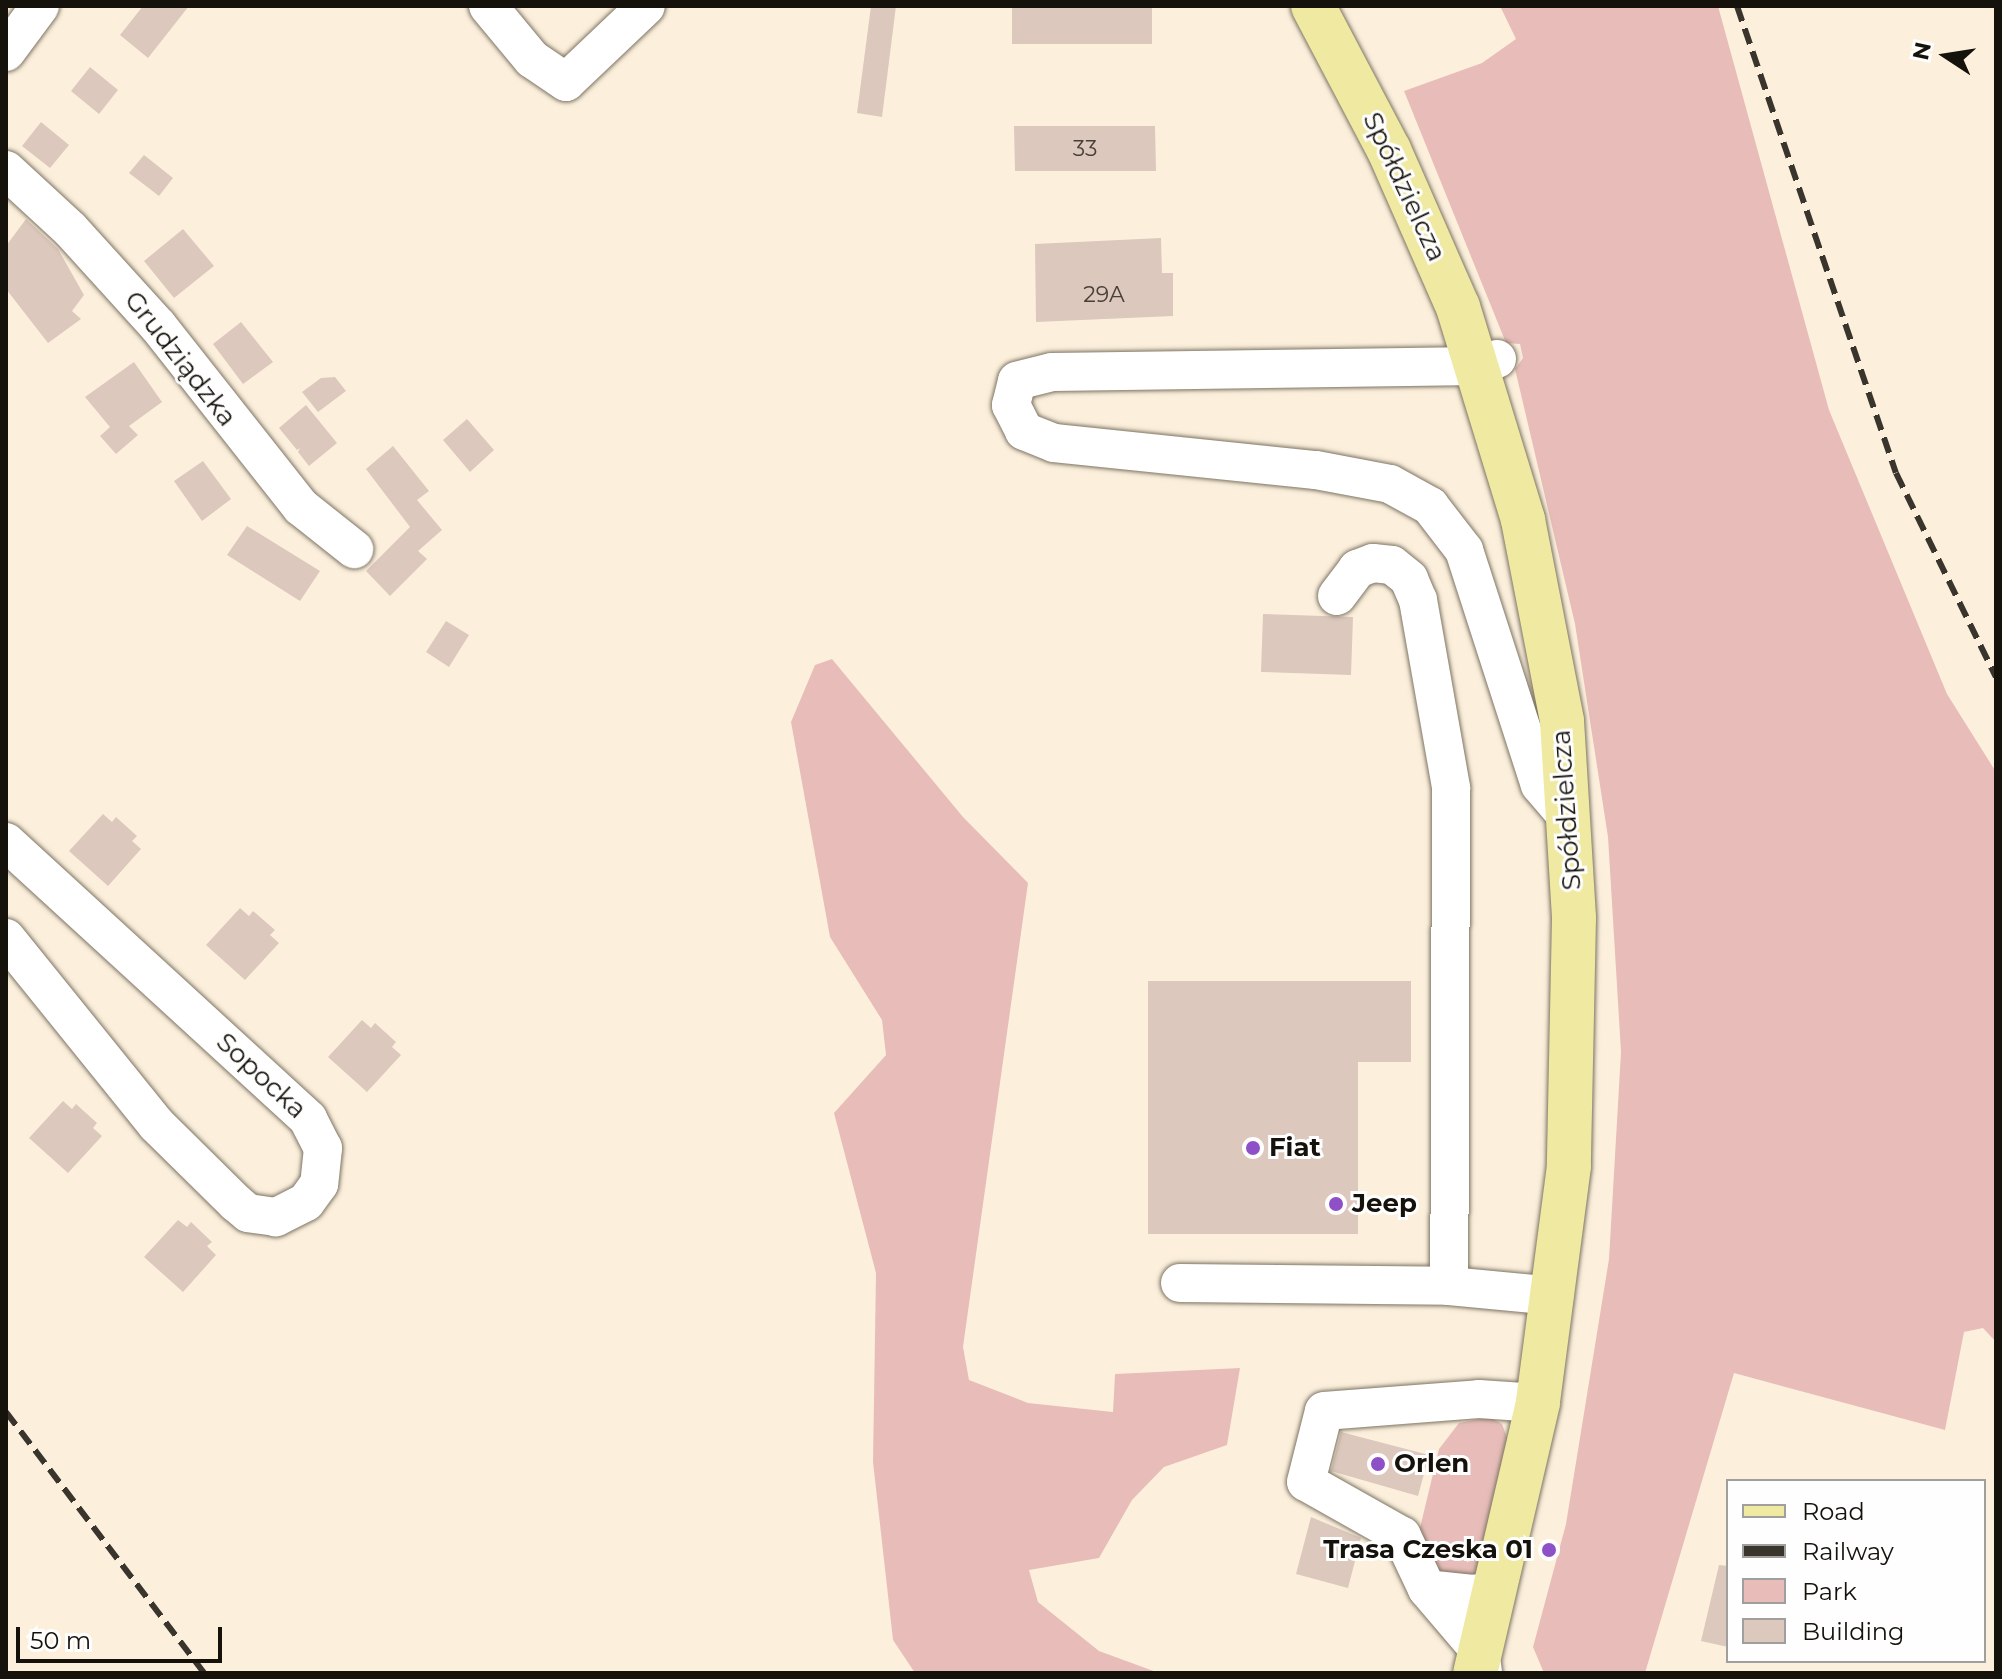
<!DOCTYPE html>
<html>
<head>
<meta charset="utf-8">
<style>
	body { margin:0 }
	#map { position:relative; width:2002px; height:1679px; overflow:hidden; background:#fcf0dd; font-family:Montserrat,sans-serif }
	div>[style] { position:absolute }
	.green>* { inset:0; background:#e8bdb9 }
	.building>* { inset:0; background:#dcc8bd }
	.roads { filter:drop-shadow(0 0 2px #7e7463) drop-shadow(0 0 2px #7e7463) }
	.minor>* { height:38px; margin:-19px; padding:0 19px; transform-origin:19px; border-radius:19px; background:#fff }
	.major>* { height:44px; margin:-22px; padding:0 22px; transform-origin:22px; border-radius:22px; background:#efe9a1 }
	.rail>* { height:6px; margin-top:-3px; transform-origin:0; background:repeating-linear-gradient(90deg,#39342c 0 16px,transparent 0 24px) }
	.dots>* { width:22px; height:22px; translate:-50% -50%; box-sizing:border-box; border:4px solid #fefefe; border-radius:50% }
	span { translate:-50% -50%; white-space:nowrap; text-align:center; line-height:1.15; -webkit-text-stroke:6px #fefefe; paint-order:stroke }
	.number-label { font-size:22px; color:#473f38 }
	.number-label span { -webkit-text-stroke-width:0 }
	.street-label { font-size:26px; color:#15110b }
	.poi-label { font-size:26px; color:#15110b; font-weight:700 }
	.left { translate:0 -50%; text-align:left }
	.right { translate:-100% -50%; text-align:right }
	.frame { position:absolute; inset:0; border:8px solid #15110b; pointer-events:none }
	.legend { position:absolute; left:1726px; top:1479px; width:260px; height:184px; box-sizing:border-box; background:#fefefe; border:2px solid #a19f9d; margin:0; padding:10px 14px; list-style:none; font-size:24px; color:#15110b }
	.legend li { display:flex; align-items:center; gap:16px; height:40px }
	.legend b { width:40px; border:2px solid #a19f9d }
	.north { position:absolute; left:1906px; top:16px; width:80px; height:80px; -webkit-text-stroke:6px #fefefe; paint-order:stroke; rotate:282deg; font-size:22px; font-weight:700; line-height:32px; text-align:center; color:#15110b }
	.north::after { content:''; display:block; margin:auto; width:28px; height:36px; background:#15110b; clip-path:polygon(50% 0,100% 100%,50% 72%,0 100%) }
	.scale { position:absolute; left:16px; top:1627px; width:206px; height:36px; box-sizing:border-box; border:4px solid #15110b; border-top:0; padding-left:10px; font-size:24px; line-height:28px; white-space:nowrap; color:#15110b; -webkit-text-stroke:6px #fefefe; paint-order:stroke }
</style>
</head>
<body>
<div id="map">
	<div class="green">
		<i style="clip-path:polygon(1500px 6px,1718px 6px,1829px 410px,1947px 694px,1996px 772px,1996px 1342px,1983px 1328px,1964px 1332px,1945px 1430px,1734px 1373px,1645px 1673px,1544px 1673px,1533px 1647px,1566px 1524px,1609px 1259px,1621px 1052px,1608px 837px,1575px 624px,1515px 369px,1523px 358px,1520px 344px,1506px 343px,1404px 91px,1482px 63px,1516px 39px)"></i>
		<i style="clip-path:polygon(832px 659px,963px 817px,1028px 883px,963px 1347px,969px 1380px,1028px 1403px,1113px 1412px,1115px 1374px,1240px 1368px,1227px 1445px,1164px 1467px,1132px 1500px,1099px 1558px,1029px 1570px,1038px 1602px,1099px 1651px,1159px 1673px,915px 1673px,893px 1640px,873px 1462px,876px 1273px,834px 1113px,886px 1055px,882px 1020px,830px 937px,791px 722px,815px 665px)"></i>
		<i style="clip-path:polygon(1490px 1417px,1502px 1424px,1508px 1440px,1476px 1578px,1437px 1573px,1419px 1532px,1439px 1449px,1459px 1423px)"></i>
	</div>
	<div class="building">
		<i style="clip-path:polygon(143px 6px,189px 6px,148px 58px,120px 35px)"></i>
		<i style="clip-path:polygon(871px 6px,896px 6px,882px 117px,857px 113px)"></i>
		<i style="clip-path:polygon(1012px 6px,1152px 6px,1152px 44px,1012px 44px)"></i>
		<i style="clip-path:polygon(90px 67px,118px 90px,99px 114px,71px 91px)"></i>
		<i style="clip-path:polygon(41px 122px,69px 145px,50px 168px,22px 146px)"></i>
		<i style="clip-path:polygon(1014px 126px,1155px 126px,1156px 171px,1015px 171px)"></i>
		<i style="clip-path:polygon(144px 155px,173px 178px,159px 196px,129px 173px)"></i>
		<i style="clip-path:polygon(26px 219px,58px 249px,84px 295px,72px 311px,81px 319px,48px 343px,6px 289px,6px 246px)"></i>
		<i style="clip-path:polygon(183px 229px,214px 266px,174px 298px,144px 261px)"></i>
		<i style="clip-path:polygon(1161px 238px,1162px 273px,1173px 273px,1173px 316px,1036px 322px,1035px 244px)"></i>
		<i style="clip-path:polygon(241px 322px,273px 362px,243px 384px,213px 344px)"></i>
		<i style="clip-path:polygon(134px 362px,162px 402px,129px 426px,138px 435px,116px 454px,100px 436px,110px 427px,85px 397px)"></i>
		<i style="clip-path:polygon(335px 377px,346px 391px,318px 412px,302px 392px,321px 378px)"></i>
		<i style="clip-path:polygon(306px 405px,337px 443px,309px 466px,298px 452px,300px 448px,297px 450px,279px 428px)"></i>
		<i style="clip-path:polygon(467px 419px,494px 450px,470px 472px,443px 440px)"></i>
		<i style="clip-path:polygon(393px 446px,429px 491px,417px 500px,442px 530px,418px 551px,427px 559px,390px 596px,366px 571px,410px 527px,366px 469px)"></i>
		<i style="clip-path:polygon(203px 461px,231px 499px,202px 521px,174px 481px)"></i>
		<i style="clip-path:polygon(247px 526px,320px 571px,300px 601px,227px 555px)"></i>
		<i style="clip-path:polygon(1263px 614px,1353px 617px,1351px 675px,1261px 672px)"></i>
		<i style="clip-path:polygon(446px 621px,469px 635px,449px 667px,426px 652px)"></i>
		<i style="clip-path:polygon(103px 814px,112px 822px,116px 817px,137px 836px,132px 841px,141px 849px,108px 886px,69px 851px)"></i>
		<i style="clip-path:polygon(240px 908px,249px 916px,253px 911px,275px 930px,270px 935px,279px 943px,245px 980px,206px 945px)"></i>
		<i style="clip-path:polygon(1148px 981px,1411px 981px,1411px 1062px,1358px 1062px,1358px 1234px,1148px 1234px)"></i>
		<i style="clip-path:polygon(362px 1020px,371px 1028px,375px 1023px,396px 1042px,392px 1047px,401px 1055px,367px 1092px,328px 1057px)"></i>
		<i style="clip-path:polygon(63px 1101px,72px 1109px,76px 1104px,97px 1123px,93px 1128px,102px 1136px,68px 1173px,29px 1138px)"></i>
		<i style="clip-path:polygon(178px 1220px,187px 1227px,191px 1222px,212px 1242px,207px 1246px,216px 1255px,183px 1292px,144px 1257px)"></i>
		<i style="clip-path:polygon(1341px 1432px,1429px 1455px,1418px 1496px,1331px 1471px)"></i>
		<i style="clip-path:polygon(1311px 1517px,1361px 1538px,1348px 1588px,1296px 1574px)"></i>
		<i style="clip-path:polygon(1719px 1565px,1728px 1566px,1728px 1647px,1701px 1641px)"></i>
	</div>
	<div class="roads">
		<div class="minor">
			<i style="left:488px;top:6px;width:69px;rotate:50.3deg"></i>
			<i style="left:532px;top:59px;width:41px;rotate:34.1deg"></i>
			<i style="left:566px;top:82px;width:110px;rotate:-43.5deg"></i>
			<i style="left:6px;top:52px;width:57px;rotate:-53.5deg"></i>
			<i style="left:6px;top:170px;width:87px;rotate:42.7deg"></i>
			<i style="left:70px;top:229px;width:131px;rotate:47.8deg"></i>
			<i style="left:158px;top:326px;width:231px;rotate:51.7deg"></i>
			<i style="left:301px;top:507px;width:68px;rotate:38.4deg"></i>
			<i style="left:1497px;top:359px;width:20px;rotate:160deg"></i>
			<i style="left:1478px;top:366px;width:426px;rotate:179.2deg"></i>
			<i style="left:1052px;top:372px;width:36px;rotate:166deg"></i>
			<i style="left:1017px;top:381px;width:25px;rotate:104deg"></i>
			<i style="left:1011px;top:405px;width:29px;rotate:63deg"></i>
			<i style="left:1024px;top:431px;width:32px;rotate:22deg"></i>
			<i style="left:1054px;top:443px;width:263px;rotate:5.9deg"></i>
			<i style="left:1316px;top:470px;width:75px;rotate:10.7deg"></i>
			<i style="left:1390px;top:484px;width:46px;rotate:28.8deg"></i>
			<i style="left:1430px;top:506px;width:56px;rotate:52.3deg"></i>
			<i style="left:1464px;top:550px;width:247px;rotate:72.1deg"></i>
			<i style="left:1540px;top:785px;width:46px;rotate:49.4deg"></i>
			<i style="left:1337px;top:596px;width:34px;rotate:-53deg"></i>
			<i style="left:1357px;top:569px;width:17px;rotate:-21deg"></i>
			<i style="left:1373px;top:563px;width:19px;rotate:6deg"></i>
			<i style="left:1392px;top:565px;width:22px;rotate:39deg"></i>
			<i style="left:1409px;top:579px;width:23px;rotate:67deg"></i>
			<i style="left:1418px;top:600px;width:191px;rotate:80deg"></i>
			<i style="left:1451px;top:788px;width:498px;rotate:90.2deg"></i>
			<i style="left:6px;top:842px;width:410px;rotate:42.5deg"></i>
			<i style="left:308px;top:1119px;width:33px;rotate:63deg"></i>
			<i style="left:323px;top:1148px;width:36px;rotate:96deg"></i>
			<i style="left:319px;top:1184px;width:22px;rotate:126deg"></i>
			<i style="left:306px;top:1202px;width:34px;rotate:153deg"></i>
			<i style="left:276px;top:1217px;width:28px;rotate:-172deg"></i>
			<i style="left:248px;top:1213px;width:16px;rotate:-140deg"></i>
			<i style="left:236px;top:1203px;width:112px;rotate:-135.4deg"></i>
			<i style="left:156px;top:1124px;width:239px;rotate:-128.9deg"></i>
			<i style="left:1180px;top:1283px;width:269px;rotate:0.6deg"></i>
			<i style="left:1449px;top:1286px;width:106px;rotate:5.4deg"></i>
			<i style="left:1427px;top:1589px;width:82px;rotate:49.5deg"></i>
			<i style="left:1480px;top:1651px;width:22px;rotate:82deg"></i>
			<i style="left:1496px;top:1591px;width:23px;rotate:173deg"></i>
			<i style="left:1473px;top:1594px;width:46px;rotate:-173.8deg"></i>
			<i style="left:1427px;top:1589px;width:59px;rotate:-115.3deg"></i>
			<i style="left:1402px;top:1536px;width:110px;rotate:-150.6deg"></i>
			<i style="left:1306px;top:1482px;width:73px;rotate:-75.8deg"></i>
			<i style="left:1324px;top:1411px;width:155px;rotate:-4.4deg"></i>
			<i style="left:1479px;top:1399px;width:59px;rotate:3.9deg"></i>
		</div>
		<div class="major">
			<i style="left:1313px;top:6px;width:163px;rotate:62.2deg"></i>
			<i style="left:1389px;top:150px;width:171px;rotate:66.3deg"></i>
			<i style="left:1458px;top:307px;width:223px;rotate:73deg"></i>
			<i style="left:1523px;top:520px;width:205px;rotate:79deg"></i>
			<i style="left:1562px;top:721px;width:197px;rotate:86.5deg"></i>
			<i style="left:1574px;top:918px;width:248px;rotate:91.2deg"></i>
			<i style="left:1569px;top:1166px;width:239px;rotate:97.5deg"></i>
			<i style="left:1538px;top:1403px;width:277px;rotate:103.1deg"></i>
		</div>
	</div>
	<div class="rail">
		<i style="left:1737px;top:6px;width:493px;rotate:71.2deg"></i>
		<i style="left:1896px;top:473px;width:227px;rotate:63.9deg"></i>
		<i style="left:6px;top:1412px;width:328px;rotate:52.8deg"></i>
	</div>
	<div class="dots">
		<i style="left:1253px;top:1148px;background:#8e50c6"></i>
		<i style="left:1336px;top:1204px;background:#8e50c6"></i>
		<i style="left:1378px;top:1464px;background:#8e50c6"></i>
		<i style="left:1549px;top:1550px;background:#8e50c6"></i>
	</div>
	<div class="number-label">
		<span style="left:1085px;top:149px">33</span>
		<span style="left:1104px;top:295px">29A</span>
	</div>
	<div class="street-label">
		<span style="left:1404px;top:187px;rotate:65deg">Spółdzielcza</span>
		<span style="left:180px;top:359px;rotate:52deg">Grudziądzka</span>
		<span style="left:1567px;top:810px;rotate:-94deg">Spółdzielcza</span>
		<span style="left:261px;top:1076px;rotate:43deg">Sopocka</span>
	</div>
	<div class="poi-label">
		<span class="left" style="left:1269px;top:1148px">Fiat</span>
		<span class="left" style="left:1352px;top:1204px">Jeep</span>
		<span class="left" style="left:1394px;top:1464px">Orlen</span>
		<span class="right" style="left:1533px;top:1550px">Trasa Czeska 01</span>
	</div>
	<div class="frame"></div>
	<ul class="legend">
	<li><b style="height:10px;background:#efe9a1"></b>Road</li>
	<li><b style="height:10px;background:#39342c"></b>Railway</li>
	<li><b style="height:22px;background:#e8bdb9"></b>Park</li>
	<li><b style="height:22px;background:#dcc8bd"></b>Building</li>
	</ul>
	<div class="north">N</div>
	<div class="scale">50 m</div>
</div>
</body>
</html>
